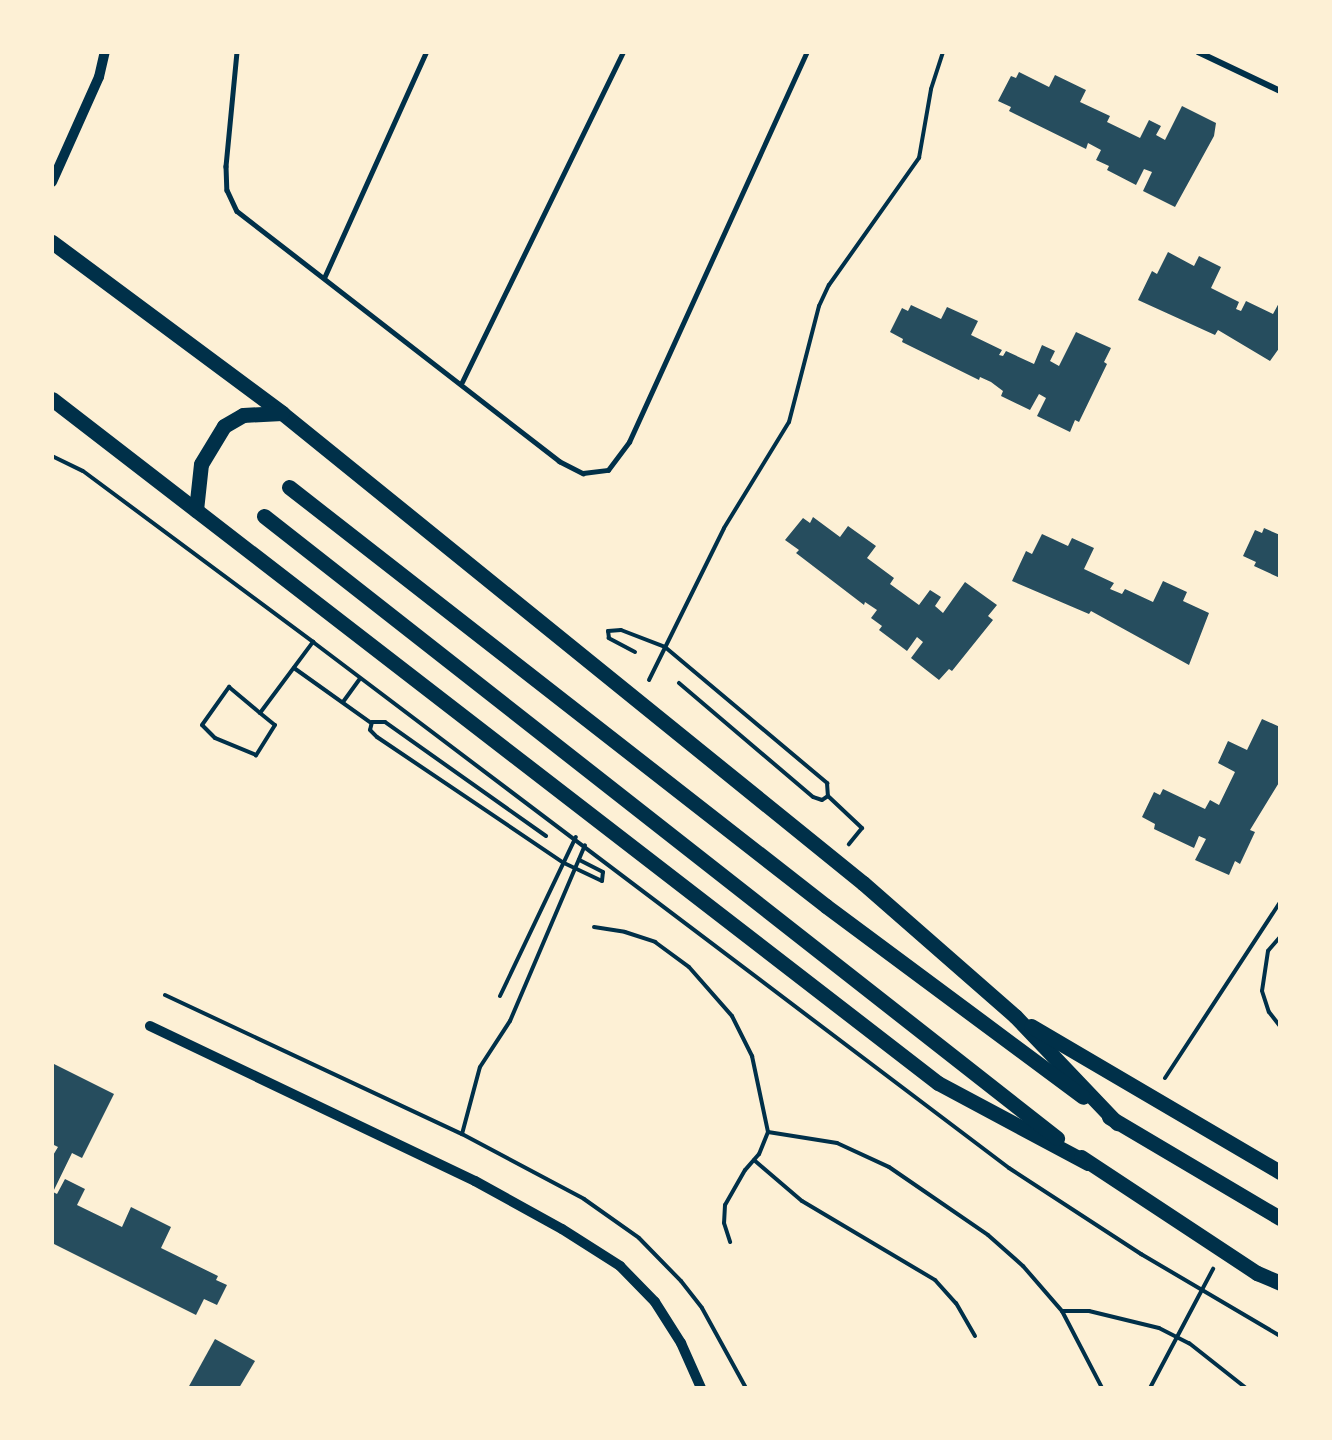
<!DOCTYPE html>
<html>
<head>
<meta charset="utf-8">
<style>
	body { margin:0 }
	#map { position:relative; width:1332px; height:1440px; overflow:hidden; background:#fdf0d5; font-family:"Libre Baskerville",serif }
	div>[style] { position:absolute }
	.building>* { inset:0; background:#264d5e }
	.path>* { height:4px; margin:-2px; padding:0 2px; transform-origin:2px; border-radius:2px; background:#003049 }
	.service>* { height:4.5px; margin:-2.25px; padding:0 2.25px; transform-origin:2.25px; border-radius:2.25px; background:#003049 }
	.minor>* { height:6px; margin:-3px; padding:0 3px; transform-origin:3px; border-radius:3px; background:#003049 }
	.tertiary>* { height:10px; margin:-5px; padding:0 5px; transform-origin:5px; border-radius:5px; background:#003049 }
	.primary>* { height:15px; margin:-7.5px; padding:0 7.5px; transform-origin:7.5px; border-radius:7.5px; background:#003049 }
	span { translate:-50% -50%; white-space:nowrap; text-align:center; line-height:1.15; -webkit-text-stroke:6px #fdf0d5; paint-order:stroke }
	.frame { position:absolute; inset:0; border:54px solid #fdf0d5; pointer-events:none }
</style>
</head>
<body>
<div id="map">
	<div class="building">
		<i style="clip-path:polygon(1019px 72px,1049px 87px,1055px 75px,1086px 90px,1080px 102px,1110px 116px,1107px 122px,1140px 138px,1149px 120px,1161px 126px,1156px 135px,1165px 140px,1182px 106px,1216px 123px,1214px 136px,1175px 207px,1143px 191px,1152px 172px,1144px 169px,1136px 185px,1107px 170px,1109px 166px,1096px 160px,1101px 150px,1088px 143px,1086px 149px,1009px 111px,1011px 107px,998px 101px,1011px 76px,1016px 78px)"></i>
		<i style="clip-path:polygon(1168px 252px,1194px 266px,1199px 256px,1221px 267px,1211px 288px,1239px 302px,1236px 309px,1241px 311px,1246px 301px,1273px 314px,1280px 301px,1280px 347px,1270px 361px,1218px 330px,1215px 335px,1138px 300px,1152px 271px,1157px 274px)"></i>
		<i style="clip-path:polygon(911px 305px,941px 319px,947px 307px,978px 321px,971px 335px,1002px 350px,999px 355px,1003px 356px,1006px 351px,1034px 364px,1042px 345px,1055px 351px,1050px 361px,1059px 366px,1076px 332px,1111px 348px,1104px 362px,1107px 364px,1079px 422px,1075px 420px,1070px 432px,1037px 416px,1046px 398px,1039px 394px,1030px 410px,1001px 396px,1003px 391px,991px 382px,980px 377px,979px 380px,902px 342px,903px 339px,890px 332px,902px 308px,908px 311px)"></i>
		<i style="clip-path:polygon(813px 517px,840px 537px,848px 526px,876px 546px,867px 558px,894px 578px,890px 584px,919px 605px,930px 590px,941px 597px,935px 606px,943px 613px,965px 582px,997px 605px,988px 616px,993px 620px,952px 671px,949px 669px,939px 680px,911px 658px,923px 642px,917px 637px,907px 651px,879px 630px,882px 626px,871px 618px,877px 610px,865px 602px,864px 605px,796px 553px,799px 550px,785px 540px,803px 518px,810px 523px)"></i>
		<i style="clip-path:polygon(1264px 528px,1280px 535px,1280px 578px,1254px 566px,1256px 562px,1243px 556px,1255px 530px,1262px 533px)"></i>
		<i style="clip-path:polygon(1042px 534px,1068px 546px,1072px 538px,1094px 548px,1084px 569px,1114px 583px,1110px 589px,1122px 594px,1125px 589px,1153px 602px,1163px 581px,1187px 592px,1183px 601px,1209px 613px,1189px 665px,1091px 611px,1089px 614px,1012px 581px,1026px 551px,1032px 554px)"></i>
		<i style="clip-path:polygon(1262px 719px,1280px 727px,1280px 781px,1250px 830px,1255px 832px,1240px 864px,1235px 861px,1229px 875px,1195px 860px,1206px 839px,1199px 836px,1194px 848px,1154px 829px,1155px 824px,1142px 817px,1154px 792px,1160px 795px,1163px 789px,1205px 809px,1210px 800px,1219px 805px,1235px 772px,1218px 763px,1228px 741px,1247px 750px)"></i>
		<i style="clip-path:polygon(52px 1063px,114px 1094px,82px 1158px,72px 1153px,53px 1192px,57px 1194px,65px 1179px,85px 1189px,77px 1205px,122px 1227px,131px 1207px,171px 1227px,161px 1248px,218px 1276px,216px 1280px,227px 1285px,217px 1305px,204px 1299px,196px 1315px,52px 1243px,52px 1157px,58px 1147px,52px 1144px)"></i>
		<i style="clip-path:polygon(215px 1339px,255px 1361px,239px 1388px,188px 1388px)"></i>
	</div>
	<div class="path">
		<i style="left:52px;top:456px;width:34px;rotate:26deg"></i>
		<i style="left:83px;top:471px;width:287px;rotate:36.6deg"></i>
		<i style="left:313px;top:642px;width:872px;rotate:37.08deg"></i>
		<i style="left:1009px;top:1168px;width:158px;rotate:33.1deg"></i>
		<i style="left:1141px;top:1254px;width:161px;rotate:30.5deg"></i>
		<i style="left:635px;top:652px;width:30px;rotate:-152deg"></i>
		<i style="left:609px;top:638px;width:7px;rotate:-98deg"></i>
		<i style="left:608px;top:631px;width:13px;rotate:-4deg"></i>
		<i style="left:621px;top:630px;width:47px;rotate:21.1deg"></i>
		<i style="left:665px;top:647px;width:212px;rotate:40deg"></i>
		<i style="left:827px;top:783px;width:13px;rotate:86deg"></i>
		<i style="left:828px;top:796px;width:7px;rotate:146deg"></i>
		<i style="left:822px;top:800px;width:9px;rotate:-162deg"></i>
		<i style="left:813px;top:797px;width:176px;rotate:-139.6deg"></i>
		<i style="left:294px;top:668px;width:95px;rotate:35.5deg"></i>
		<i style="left:649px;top:680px;width:169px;rotate:-63.7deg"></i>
		<i style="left:724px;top:528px;width:124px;rotate:-58.5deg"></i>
		<i style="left:789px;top:422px;width:120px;rotate:-75.5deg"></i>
		<i style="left:819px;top:306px;width:23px;rotate:-65deg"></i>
		<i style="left:829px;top:285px;width:156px;rotate:-54.7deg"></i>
		<i style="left:919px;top:158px;width:70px;rotate:-80.1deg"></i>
		<i style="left:931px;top:89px;width:39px;rotate:-72deg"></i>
		<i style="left:343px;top:702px;width:29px;rotate:-54deg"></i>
		<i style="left:260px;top:713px;width:19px;rotate:39deg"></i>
		<i style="left:275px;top:725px;width:36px;rotate:122deg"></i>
		<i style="left:256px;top:755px;width:44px;rotate:-157.5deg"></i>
		<i style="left:215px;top:738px;width:18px;rotate:-135deg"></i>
		<i style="left:202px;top:725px;width:47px;rotate:-54.6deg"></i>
		<i style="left:229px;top:687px;width:40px;rotate:40deg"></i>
		<i style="left:260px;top:713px;width:89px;rotate:-53.3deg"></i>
		<i style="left:828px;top:796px;width:47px;rotate:43.3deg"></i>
		<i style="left:862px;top:828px;width:21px;rotate:129deg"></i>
		<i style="left:546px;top:836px;width:197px;rotate:-144.7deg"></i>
		<i style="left:385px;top:722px;width:13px;rotate:180deg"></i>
		<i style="left:372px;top:722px;width:8px;rotate:104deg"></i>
		<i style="left:370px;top:730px;width:10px;rotate:45deg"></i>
		<i style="left:377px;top:737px;width:225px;rotate:34deg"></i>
		<i style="left:564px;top:863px;width:42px;rotate:25.3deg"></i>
		<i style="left:602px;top:881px;width:9px;rotate:-84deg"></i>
		<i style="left:603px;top:872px;width:27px;rotate:-153deg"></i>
		<i style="left:594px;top:927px;width:31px;rotate:9deg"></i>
		<i style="left:625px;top:932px;width:32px;rotate:18deg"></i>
		<i style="left:655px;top:942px;width:42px;rotate:36.3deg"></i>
		<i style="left:689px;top:967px;width:65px;rotate:48.7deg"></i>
		<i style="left:732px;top:1016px;width:45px;rotate:63.4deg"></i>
		<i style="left:752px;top:1056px;width:78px;rotate:78.1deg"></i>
		<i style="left:768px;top:1132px;width:24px;rotate:112deg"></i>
		<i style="left:759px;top:1154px;width:21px;rotate:131deg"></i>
		<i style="left:745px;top:1170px;width:40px;rotate:119.7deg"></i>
		<i style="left:725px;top:1205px;width:18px;rotate:93deg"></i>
		<i style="left:724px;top:1223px;width:20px;rotate:72deg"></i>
		<i style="left:1280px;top:937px;width:18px;rotate:131deg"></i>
		<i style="left:1268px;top:951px;width:40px;rotate:98.5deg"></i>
		<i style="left:1262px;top:991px;width:22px;rotate:72deg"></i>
		<i style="left:1269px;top:1012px;width:18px;rotate:52deg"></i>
		<i style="left:165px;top:995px;width:328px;rotate:25.1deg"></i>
		<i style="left:462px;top:1134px;width:138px;rotate:28deg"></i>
		<i style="left:584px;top:1199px;width:67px;rotate:35.3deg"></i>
		<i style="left:639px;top:1238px;width:60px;rotate:45.7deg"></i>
		<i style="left:681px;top:1281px;width:34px;rotate:52deg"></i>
		<i style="left:702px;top:1308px;width:91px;rotate:61.2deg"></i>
		<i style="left:500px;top:996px;width:176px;rotate:-64.5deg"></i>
		<i style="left:1165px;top:1078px;width:210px;rotate:-56.8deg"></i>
		<i style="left:768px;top:1132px;width:70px;rotate:9.1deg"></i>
		<i style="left:837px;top:1143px;width:57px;rotate:24.8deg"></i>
		<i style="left:889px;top:1167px;width:120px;rotate:34.5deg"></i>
		<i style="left:988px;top:1235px;width:47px;rotate:41.5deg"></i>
		<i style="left:1023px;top:1266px;width:60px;rotate:49.1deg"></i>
		<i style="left:1062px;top:1311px;width:87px;rotate:62.5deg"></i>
		<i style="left:462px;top:1134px;width:69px;rotate:-75deg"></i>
		<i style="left:480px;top:1067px;width:55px;rotate:-56.9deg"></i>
		<i style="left:510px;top:1021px;width:191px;rotate:-66.9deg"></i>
		<i style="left:754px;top:1160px;width:63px;rotate:40.5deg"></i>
		<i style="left:802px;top:1201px;width:155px;rotate:30.7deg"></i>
		<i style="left:935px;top:1280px;width:31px;rotate:48deg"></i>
		<i style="left:956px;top:1303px;width:38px;rotate:60deg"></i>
		<i style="left:1062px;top:1311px;width:27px"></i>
		<i style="left:1089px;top:1311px;width:72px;rotate:13.7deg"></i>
		<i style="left:1159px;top:1328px;width:34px;rotate:27deg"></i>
		<i style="left:1189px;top:1343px;width:73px;rotate:38.3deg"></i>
		<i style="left:1150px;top:1388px;width:135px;rotate:-62.1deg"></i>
	</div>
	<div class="service">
		<i style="left:237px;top:52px;width:115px;rotate:95.5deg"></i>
		<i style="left:226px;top:166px;width:24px;rotate:88deg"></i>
		<i style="left:227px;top:190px;width:23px;rotate:65deg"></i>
		<i style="left:237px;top:211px;width:408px;rotate:37.8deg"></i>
		<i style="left:559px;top:461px;width:27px;rotate:27deg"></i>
		<i style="left:583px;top:473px;width:25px;rotate:-7deg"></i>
		<i style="left:608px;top:470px;width:35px;rotate:-53deg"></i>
		<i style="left:629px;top:442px;width:429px;rotate:-65.5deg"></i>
		<i style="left:324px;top:278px;width:248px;rotate:-65.7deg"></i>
		<i style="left:462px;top:382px;width:367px;rotate:-64deg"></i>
	</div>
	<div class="minor">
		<i style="left:1198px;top:52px;width:91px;rotate:25.4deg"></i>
	</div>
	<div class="tertiary">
		<i style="left:52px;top:182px;width:115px;rotate:-65.9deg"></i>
		<i style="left:99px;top:77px;width:26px;rotate:-77deg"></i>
		<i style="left:150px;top:1026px;width:360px;rotate:25.5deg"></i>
		<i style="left:475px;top:1181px;width:99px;rotate:28.9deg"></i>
		<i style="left:562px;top:1229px;width:69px;rotate:32.5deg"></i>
		<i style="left:620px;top:1266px;width:50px;rotate:45.8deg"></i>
		<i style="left:655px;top:1302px;width:49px;rotate:57.6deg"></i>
		<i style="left:681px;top:1343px;width:49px;rotate:66deg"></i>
	</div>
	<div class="primary">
		<i style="left:52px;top:242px;width:287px;rotate:36.6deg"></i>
		<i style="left:282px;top:413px;width:747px;rotate:38.97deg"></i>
		<i style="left:863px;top:883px;width:202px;rotate:41.2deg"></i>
		<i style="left:1015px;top:1016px;width:148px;rotate:46.4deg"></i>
		<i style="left:52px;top:399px;width:1119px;rotate:37.67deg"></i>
		<i style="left:938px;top:1083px;width:170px;rotate:28.1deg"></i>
		<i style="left:289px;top:487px;width:681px;rotate:37.96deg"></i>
		<i style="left:826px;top:906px;width:320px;rotate:36.6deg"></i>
		<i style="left:196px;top:510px;width:46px;rotate:-83.8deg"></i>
		<i style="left:201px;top:464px;width:44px;rotate:-58.8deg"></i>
		<i style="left:224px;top:426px;width:22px;rotate:-30deg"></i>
		<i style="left:243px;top:415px;width:39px;rotate:-3deg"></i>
		<i style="left:264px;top:516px;width:1008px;rotate:38.11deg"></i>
		<i style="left:1031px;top:1026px;width:289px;rotate:30.4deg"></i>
		<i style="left:1109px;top:1117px;width:199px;rotate:30.6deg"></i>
		<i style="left:1081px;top:1157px;width:211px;rotate:33.4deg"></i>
		<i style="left:1257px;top:1273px;width:25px;rotate:23deg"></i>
	</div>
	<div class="frame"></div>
</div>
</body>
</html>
